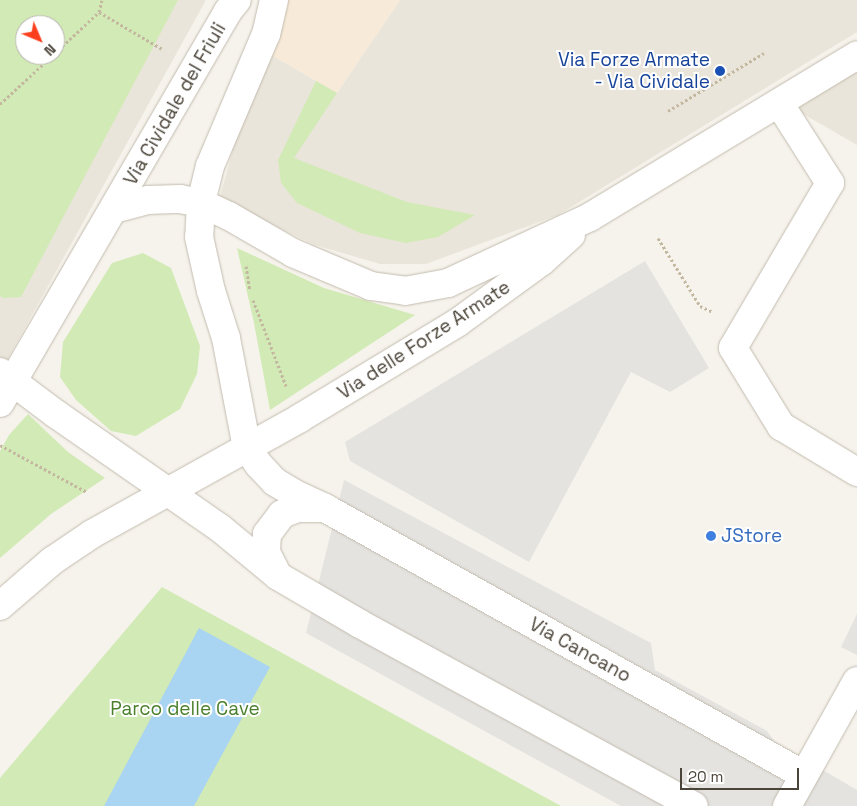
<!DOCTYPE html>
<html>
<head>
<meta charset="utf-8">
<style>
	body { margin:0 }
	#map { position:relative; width:857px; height:806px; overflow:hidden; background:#f6f3ec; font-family:"Space Grotesk",sans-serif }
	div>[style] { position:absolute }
	.residential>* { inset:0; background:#eae5da }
	.commercial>* { inset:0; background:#f7ead8 }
	.green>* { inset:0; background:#d2eab5 }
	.parking>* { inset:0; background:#e5e3e0 }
	.water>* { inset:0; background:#a9d4f2 }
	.path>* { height:3px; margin-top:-1.5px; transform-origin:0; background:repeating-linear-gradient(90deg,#c4b79f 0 2.5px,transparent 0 5px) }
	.roads { filter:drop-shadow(0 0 1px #c2bbae) drop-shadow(0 0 1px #c2bbae) }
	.minor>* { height:28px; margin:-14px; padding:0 14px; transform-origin:14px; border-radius:14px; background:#fff }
	.dots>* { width:14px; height:14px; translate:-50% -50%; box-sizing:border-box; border:2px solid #fff; border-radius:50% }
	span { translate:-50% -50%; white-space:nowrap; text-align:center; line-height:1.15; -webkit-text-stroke:4px #fff; paint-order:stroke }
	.transit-label { font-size:19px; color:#164399 }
	.right { translate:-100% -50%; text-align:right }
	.street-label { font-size:19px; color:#4b4439 }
	.shop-label { font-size:19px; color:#366cbe }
	.left { translate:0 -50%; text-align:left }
	.park-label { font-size:19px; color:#4a7f2a }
	.north { position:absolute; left:15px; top:15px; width:50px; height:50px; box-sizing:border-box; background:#fff; border:1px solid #b7b4b0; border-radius:50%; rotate:135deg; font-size:14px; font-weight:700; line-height:20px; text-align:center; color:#4b4439 }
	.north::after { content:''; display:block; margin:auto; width:18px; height:22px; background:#fc3f1d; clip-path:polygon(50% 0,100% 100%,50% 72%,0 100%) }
	.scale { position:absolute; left:680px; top:768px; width:119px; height:22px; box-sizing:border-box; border:2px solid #4b4439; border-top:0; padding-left:6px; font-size:15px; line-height:18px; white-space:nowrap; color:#4b4439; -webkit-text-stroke:4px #fff; paint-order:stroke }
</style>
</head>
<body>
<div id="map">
	<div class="residential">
		<i style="clip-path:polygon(evenodd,0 0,206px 0,0 373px,0 0,25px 25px,55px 25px,55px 55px,25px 55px,25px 25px)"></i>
		<i style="clip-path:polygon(400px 0,857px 0,857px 32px,558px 215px,426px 264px,380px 264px,315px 245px,219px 200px,261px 49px,337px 93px)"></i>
		<i style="clip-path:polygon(857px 60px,857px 145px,786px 104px)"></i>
	</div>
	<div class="commercial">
		<i style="clip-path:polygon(274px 0,400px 0,337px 93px,261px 49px)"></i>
	</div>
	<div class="green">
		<i style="clip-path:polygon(evenodd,0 0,178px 0,21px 297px,3px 298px,0 296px,0 0,25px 25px,55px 25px,55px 55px,25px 55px,25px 25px)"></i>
		<i style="clip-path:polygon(316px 81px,337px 93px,294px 158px,407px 202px,475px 215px,438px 237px,406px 243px,360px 233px,297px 203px,281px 183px,278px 160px)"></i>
		<i style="clip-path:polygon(237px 248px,324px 288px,415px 315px,270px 410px,254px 323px)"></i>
		<i style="clip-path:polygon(143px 253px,171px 268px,200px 346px,197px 374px,180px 409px,136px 436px,111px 431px,76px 400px,60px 377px,63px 342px,112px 263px)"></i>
		<i style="clip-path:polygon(28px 414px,68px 452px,105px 478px,51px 514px,0 558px,0 451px,9px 435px)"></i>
		<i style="clip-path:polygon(162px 587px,561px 806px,0 806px,0 778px)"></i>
	</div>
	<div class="parking">
		<i style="clip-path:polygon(645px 261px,709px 368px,670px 392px,631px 372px,529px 562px,350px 461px,345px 442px)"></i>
		<i style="clip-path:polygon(344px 480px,651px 643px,655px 670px,767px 731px,775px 742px,857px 790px,857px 806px,621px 806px,306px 633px)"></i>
		<i style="clip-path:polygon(857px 614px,857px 655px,841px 647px)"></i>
	</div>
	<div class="water">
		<i style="clip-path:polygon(199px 628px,270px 667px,194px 806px,104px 806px)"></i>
	</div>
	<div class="path">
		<i style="left:99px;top:12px;width:75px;rotate:30.3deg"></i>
		<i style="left:55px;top:53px;width:60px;rotate:-43deg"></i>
		<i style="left:99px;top:12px;width:12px;rotate:-76deg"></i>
		<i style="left:0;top:104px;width:72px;rotate:-42.8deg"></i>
		<i style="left:668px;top:111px;width:112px;rotate:-31.1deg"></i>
		<i style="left:658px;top:238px;width:80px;rotate:58.3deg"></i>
		<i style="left:700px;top:306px;width:14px;rotate:25deg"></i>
		<i style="left:246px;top:266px;width:24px;rotate:81deg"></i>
		<i style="left:253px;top:300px;width:92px;rotate:69deg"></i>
		<i style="left:0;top:445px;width:99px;rotate:28.4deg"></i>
	</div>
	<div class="roads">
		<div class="minor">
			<i style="left:274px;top:0;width:35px;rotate:103deg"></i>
			<i style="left:266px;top:34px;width:143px;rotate:113deg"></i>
			<i style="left:210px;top:166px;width:38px;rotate:104deg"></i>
			<i style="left:201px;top:203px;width:34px;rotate:93deg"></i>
			<i style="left:199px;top:237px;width:55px;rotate:77.5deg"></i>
			<i style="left:211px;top:291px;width:49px;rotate:72.3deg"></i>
			<i style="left:226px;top:338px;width:112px;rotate:79.2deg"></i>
			<i style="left:247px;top:448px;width:21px;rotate:55deg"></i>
			<i style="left:259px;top:465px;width:23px;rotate:47deg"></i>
			<i style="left:275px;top:482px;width:21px;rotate:31deg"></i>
			<i style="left:293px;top:493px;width:35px;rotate:25deg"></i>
			<i style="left:325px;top:508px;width:548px;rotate:29.14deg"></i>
			<i style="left:779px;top:103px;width:95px;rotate:57.5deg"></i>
			<i style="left:830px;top:183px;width:191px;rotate:120.5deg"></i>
			<i style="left:733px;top:348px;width:92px;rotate:58.4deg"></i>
			<i style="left:781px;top:426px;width:89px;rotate:31.2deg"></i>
			<i style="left:114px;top:209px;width:35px;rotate:-15deg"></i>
			<i style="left:148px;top:200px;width:32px;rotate:-2deg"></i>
			<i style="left:180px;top:199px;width:21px;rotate:11deg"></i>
			<i style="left:201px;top:203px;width:31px;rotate:25deg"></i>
			<i style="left:229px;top:216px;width:74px;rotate:30deg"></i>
			<i style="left:293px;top:253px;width:85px;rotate:22.9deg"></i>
			<i style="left:371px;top:286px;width:34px;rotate:8deg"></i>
			<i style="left:405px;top:291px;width:44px;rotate:-10.5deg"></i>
			<i style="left:448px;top:283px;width:157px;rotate:-24.9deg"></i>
			<i style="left:590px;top:217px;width:312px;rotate:-31.2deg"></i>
			<i style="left:0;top:372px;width:70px;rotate:36.9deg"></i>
			<i style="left:56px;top:414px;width:200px;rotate:34.8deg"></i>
			<i style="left:220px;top:528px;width:75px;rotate:39.6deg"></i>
			<i style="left:278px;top:576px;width:95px;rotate:30.3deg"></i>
			<i style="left:360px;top:624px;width:380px;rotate:28.6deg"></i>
			<i style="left:0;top:403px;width:453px;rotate:-59.8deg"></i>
			<i style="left:228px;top:11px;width:14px;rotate:-51deg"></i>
			<i style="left:278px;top:576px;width:27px;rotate:-117deg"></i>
			<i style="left:266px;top:552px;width:18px;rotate:-87deg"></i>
			<i style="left:267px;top:534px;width:25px;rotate:-53deg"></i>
			<i style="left:282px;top:514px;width:17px;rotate:-21deg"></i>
			<i style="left:298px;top:508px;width:27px"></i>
			<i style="left:0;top:606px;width:69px;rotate:-40.9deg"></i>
			<i style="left:52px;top:561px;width:48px;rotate:-34deg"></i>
			<i style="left:92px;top:534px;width:238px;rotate:-29.1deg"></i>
			<i style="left:300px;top:418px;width:184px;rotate:-31.2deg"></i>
			<i style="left:457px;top:323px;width:105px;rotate:-36.1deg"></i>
			<i style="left:542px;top:261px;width:39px;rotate:-42deg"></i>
			<i style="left:787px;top:806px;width:143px;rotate:-60.8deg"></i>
		</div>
	</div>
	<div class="dots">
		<i style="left:720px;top:71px;background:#1a4fb4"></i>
		<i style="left:711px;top:536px;background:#3f7fe0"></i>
	</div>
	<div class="transit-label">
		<span class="right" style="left:710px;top:71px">Via Forze Armate<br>- Via Cividale</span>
	</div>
	<div class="street-label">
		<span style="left:175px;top:104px;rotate:-60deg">Via Cividale del Friuli</span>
		<span style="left:424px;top:340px;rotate:-33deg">Via delle Forze Armate</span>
		<span style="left:580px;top:650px;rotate:29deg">Via Cancano</span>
	</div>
	<div class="shop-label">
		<span class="left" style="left:721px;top:536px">JStore</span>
	</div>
	<div class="park-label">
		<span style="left:185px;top:709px">Parco delle Cave</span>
	</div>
	<div class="north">N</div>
	<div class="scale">20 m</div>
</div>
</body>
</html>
